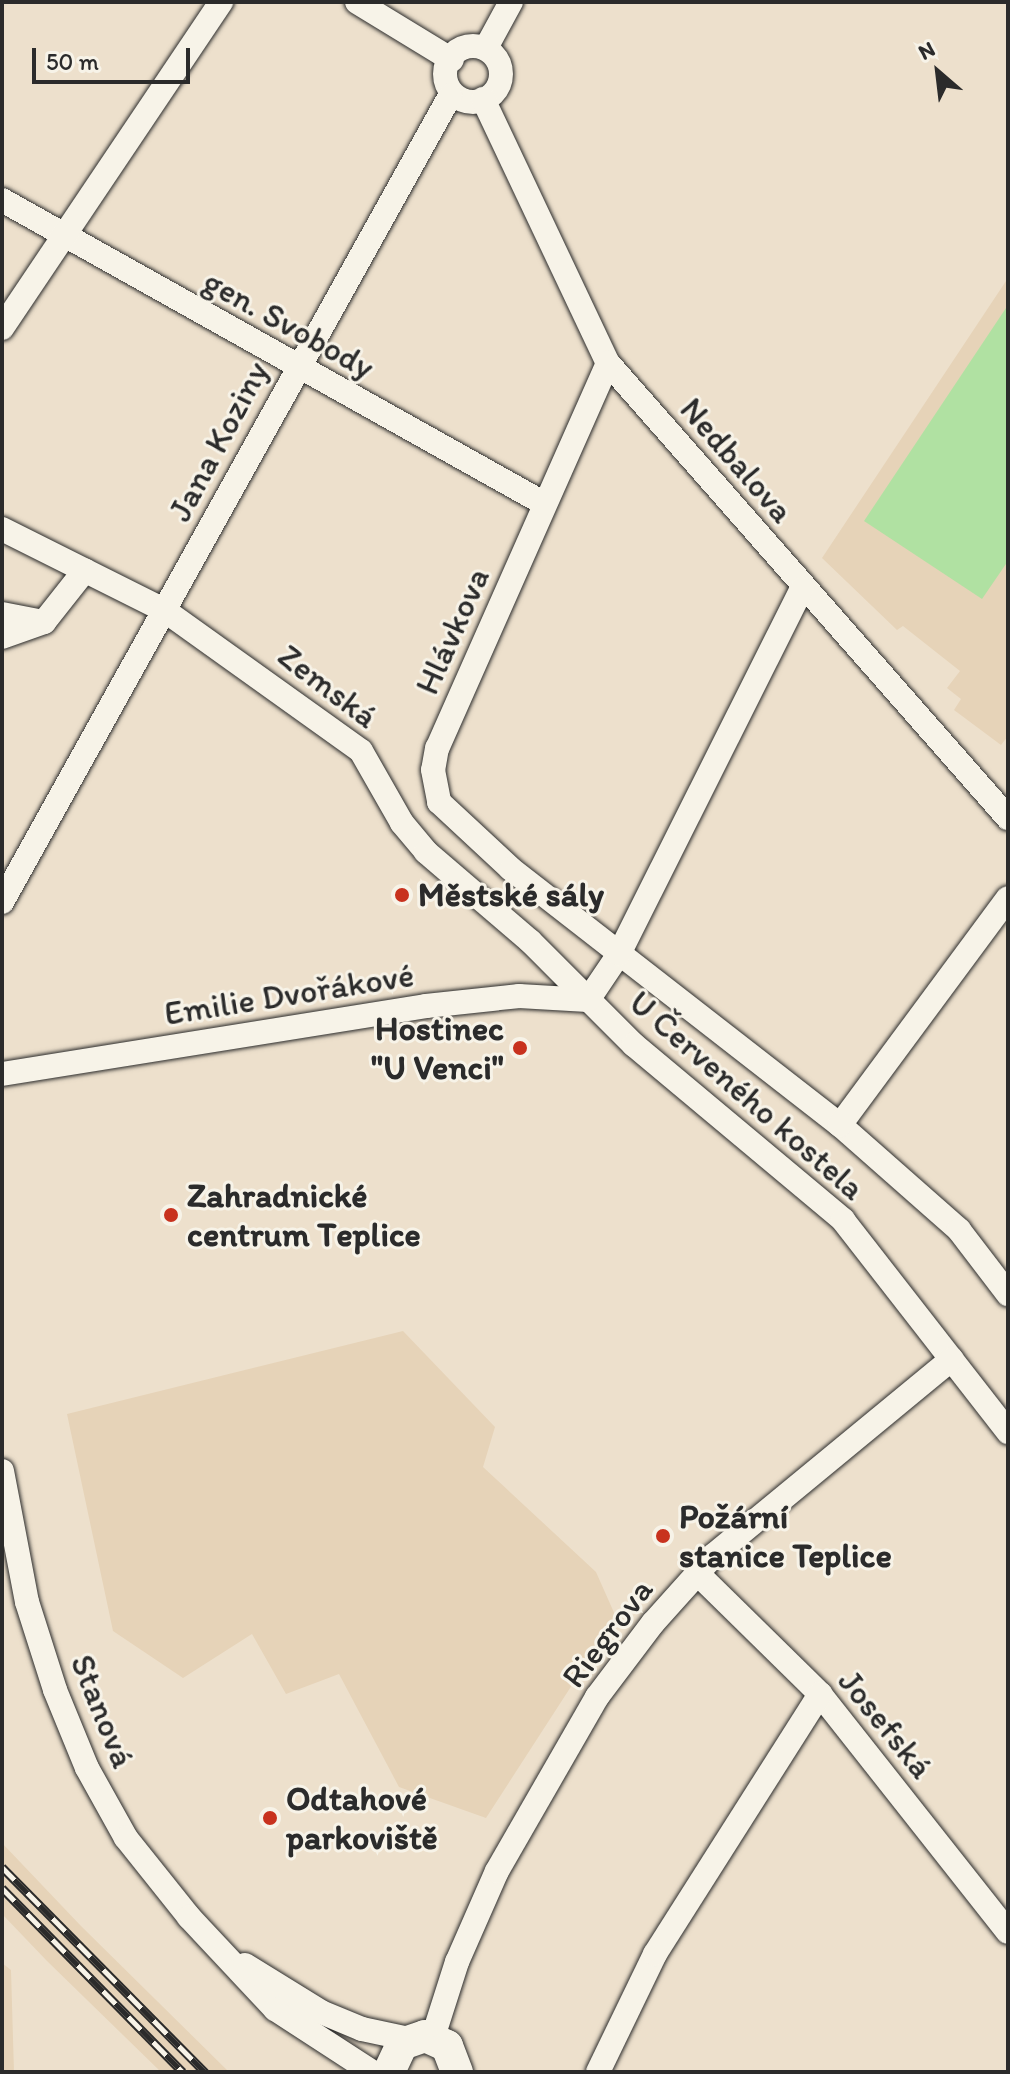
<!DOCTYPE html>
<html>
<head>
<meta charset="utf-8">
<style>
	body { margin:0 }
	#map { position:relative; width:1010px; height:2074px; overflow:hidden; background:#ede0cc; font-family:Itim,sans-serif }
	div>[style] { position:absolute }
	.built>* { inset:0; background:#e6d3b8 }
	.green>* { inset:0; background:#b0e1a2 }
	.roads { filter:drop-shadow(0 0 2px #2b2b2b) drop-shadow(0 0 2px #2b2b2b) }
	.minor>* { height:24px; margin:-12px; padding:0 12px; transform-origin:12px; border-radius:12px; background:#f7f3e8 }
	.minor>.ring { margin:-12px; padding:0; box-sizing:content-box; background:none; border:24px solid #f7f3e8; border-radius:50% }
	.major>* { height:32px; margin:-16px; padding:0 16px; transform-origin:16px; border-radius:16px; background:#f7f3e8 }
	.rail>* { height:9px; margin-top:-4.5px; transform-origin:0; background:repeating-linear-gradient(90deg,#f7f3e8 0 18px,#2b2b2b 0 36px); box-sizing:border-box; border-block:2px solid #2b2b2b }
	.dots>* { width:22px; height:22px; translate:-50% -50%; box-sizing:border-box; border:4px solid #f7f3e8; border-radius:50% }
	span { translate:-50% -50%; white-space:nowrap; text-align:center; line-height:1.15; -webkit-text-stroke:6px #f7f3e8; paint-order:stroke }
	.street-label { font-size:34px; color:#2b2b2b }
	.poi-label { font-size:34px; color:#2b2b2b; font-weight:700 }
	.left { translate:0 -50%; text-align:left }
	.right { translate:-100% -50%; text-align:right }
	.frame { position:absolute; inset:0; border:4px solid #2b2b2b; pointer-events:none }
	.north { position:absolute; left:898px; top:32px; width:80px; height:80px; -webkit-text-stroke:6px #f7f3e8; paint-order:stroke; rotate:332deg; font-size:22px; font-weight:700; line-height:32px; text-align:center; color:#2b2b2b }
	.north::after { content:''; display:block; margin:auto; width:28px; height:36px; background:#2b2b2b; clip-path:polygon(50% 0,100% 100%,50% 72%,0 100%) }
	.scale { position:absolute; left:32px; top:48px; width:158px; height:36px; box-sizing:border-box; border:4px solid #2b2b2b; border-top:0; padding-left:10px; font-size:24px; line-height:28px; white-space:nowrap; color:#2b2b2b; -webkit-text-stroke:6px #f7f3e8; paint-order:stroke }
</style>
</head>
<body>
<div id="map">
	<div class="built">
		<i style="clip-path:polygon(1008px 278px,1008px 736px,1001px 745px,954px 710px,961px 699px,947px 688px,960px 671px,903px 626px,897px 630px,822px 558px)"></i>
		<i style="clip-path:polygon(403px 1331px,495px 1427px,483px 1467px,596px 1572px,616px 1617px,486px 1818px,399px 1787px,339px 1674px,286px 1694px,252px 1634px,183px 1678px,113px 1631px,67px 1414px)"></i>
		<i style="clip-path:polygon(2px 1843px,81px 1926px,229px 2072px,161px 2072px,47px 1961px,2px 1914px)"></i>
		<i style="clip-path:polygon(2px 1963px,11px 1970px,14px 2072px,2px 2072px)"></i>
	</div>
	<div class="green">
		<i style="clip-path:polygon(1008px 305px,1008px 561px,982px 599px,864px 521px)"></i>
	</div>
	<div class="roads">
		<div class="minor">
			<i style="left:357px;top:2px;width:111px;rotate:31.4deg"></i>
			<i class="ring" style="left:445px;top:46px;width:32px;height:32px"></i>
			<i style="left:487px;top:46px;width:50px;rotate:-61.4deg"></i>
			<i style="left:483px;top:99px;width:292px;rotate:64.7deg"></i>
			<i style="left:608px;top:363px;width:606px;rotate:48.68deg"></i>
			<i style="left:2px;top:200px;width:622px;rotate:29.24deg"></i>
			<i style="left:2px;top:328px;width:393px;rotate:-56.1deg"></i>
			<i style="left:608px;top:363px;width:421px;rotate:113.9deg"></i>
			<i style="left:437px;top:748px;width:22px;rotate:100deg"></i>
			<i style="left:433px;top:770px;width:33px;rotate:79deg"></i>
			<i style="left:439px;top:802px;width:98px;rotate:42.9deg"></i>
			<i style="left:511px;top:869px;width:417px;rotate:37.9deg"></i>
			<i style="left:840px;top:1125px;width:159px;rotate:41.4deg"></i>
			<i style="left:959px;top:1230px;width:81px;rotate:52.6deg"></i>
			<i style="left:2px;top:529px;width:181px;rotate:26.6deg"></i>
			<i style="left:164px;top:610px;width:242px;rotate:35.6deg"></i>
			<i style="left:361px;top:751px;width:83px;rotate:60.3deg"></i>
			<i style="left:402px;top:823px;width:38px;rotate:50deg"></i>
			<i style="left:426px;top:852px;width:137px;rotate:40.6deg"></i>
			<i style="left:530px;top:941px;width:147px;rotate:45deg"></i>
			<i style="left:634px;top:1045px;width:273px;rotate:39.9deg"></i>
			<i style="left:843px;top:1220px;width:269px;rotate:52.1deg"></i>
			<i style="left:2px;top:614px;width:42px;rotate:11deg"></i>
			<i style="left:2px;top:637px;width:45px;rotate:-19.7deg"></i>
			<i style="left:44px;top:622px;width:66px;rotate:-51.7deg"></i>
			<i style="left:2px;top:902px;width:922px;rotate:-60.93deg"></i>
			<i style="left:588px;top:1000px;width:55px;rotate:-56deg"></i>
			<i style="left:619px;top:954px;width:408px;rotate:-63.4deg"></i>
			<i style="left:2px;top:1074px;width:429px;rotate:-9.1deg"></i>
			<i style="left:426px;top:1006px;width:94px;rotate:-6.1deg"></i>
			<i style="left:519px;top:996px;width:69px;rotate:3.3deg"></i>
			<i style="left:840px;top:1125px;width:282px;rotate:-53.5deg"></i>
			<i style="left:2px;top:1471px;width:133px;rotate:79.2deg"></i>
			<i style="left:27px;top:1602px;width:92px;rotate:72.3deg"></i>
			<i style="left:55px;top:1690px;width:84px;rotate:67.7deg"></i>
			<i style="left:87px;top:1768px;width:80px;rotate:60.9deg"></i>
			<i style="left:126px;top:1838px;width:101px;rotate:51.4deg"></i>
			<i style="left:189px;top:1917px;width:126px;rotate:46.9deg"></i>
			<i style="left:275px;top:2009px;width:116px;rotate:33deg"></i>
			<i style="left:697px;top:1573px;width:173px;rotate:44.5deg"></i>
			<i style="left:820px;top:1694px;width:303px;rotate:51.7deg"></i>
			<i style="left:245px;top:1965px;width:89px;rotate:31.7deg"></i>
			<i style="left:321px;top:2012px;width:44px;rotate:22.5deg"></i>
			<i style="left:362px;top:2029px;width:48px;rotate:12deg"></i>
			<i style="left:433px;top:2037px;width:79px;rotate:-72.3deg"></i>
			<i style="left:457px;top:1962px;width:99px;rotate:-66.3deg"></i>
			<i style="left:497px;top:1871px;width:201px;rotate:-60.1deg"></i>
			<i style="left:597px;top:1697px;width:93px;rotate:-52.9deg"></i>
			<i style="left:653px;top:1623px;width:91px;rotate:-48.1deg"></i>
			<i style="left:714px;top:1555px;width:308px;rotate:-39.5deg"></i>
			<i style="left:598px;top:2072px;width:131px;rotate:-64.2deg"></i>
			<i style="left:655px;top:1954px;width:308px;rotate:-57.6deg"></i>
		</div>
		<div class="major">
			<i style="left:389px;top:2072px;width:31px;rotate:-65deg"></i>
			<i style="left:402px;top:2044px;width:24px;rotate:-19deg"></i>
			<i style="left:425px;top:2036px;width:24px;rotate:24deg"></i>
			<i style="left:447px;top:2046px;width:28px;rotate:69deg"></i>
		</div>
	</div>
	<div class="rail">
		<i style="left:2px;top:1867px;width:289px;rotate:45.3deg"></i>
		<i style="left:2px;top:1888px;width:258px;rotate:45.5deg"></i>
	</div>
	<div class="dots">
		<i style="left:402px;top:895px;background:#c8321e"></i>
		<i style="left:520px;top:1048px;background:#c8321e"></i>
		<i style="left:171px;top:1215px;background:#c8321e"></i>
		<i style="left:663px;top:1536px;background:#c8321e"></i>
		<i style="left:270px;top:1818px;background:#c8321e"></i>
	</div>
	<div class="street-label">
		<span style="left:289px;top:324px;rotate:29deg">gen. Svobody</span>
		<span style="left:218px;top:441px;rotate:-62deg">Jana Koziny</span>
		<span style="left:737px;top:460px;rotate:49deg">Nedbalova</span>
		<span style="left:452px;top:631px;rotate:-66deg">Hlávkova</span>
		<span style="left:328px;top:686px;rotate:37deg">Zemská</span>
		<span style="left:289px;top:994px;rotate:-9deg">Emilie Dvořákové</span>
		<span style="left:747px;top:1095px;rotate:41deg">U Červeného kostela</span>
		<span style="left:607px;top:1633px;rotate:-53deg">Riegrova</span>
		<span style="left:103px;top:1711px;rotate:68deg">Stanová</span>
		<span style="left:886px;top:1724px;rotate:51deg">Josefská</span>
	</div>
	<div class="poi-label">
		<span class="left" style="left:418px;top:895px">Městské sály</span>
		<span class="right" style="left:504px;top:1048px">Hostinec<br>"U Venci"</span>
		<span class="left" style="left:187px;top:1215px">Zahradnické<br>centrum Teplice</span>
		<span class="left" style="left:679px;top:1536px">Požární<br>stanice Teplice</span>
		<span class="left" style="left:286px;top:1818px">Odtahové<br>parkoviště</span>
	</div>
	<div class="frame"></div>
	<div class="north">N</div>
	<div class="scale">50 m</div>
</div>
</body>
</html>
